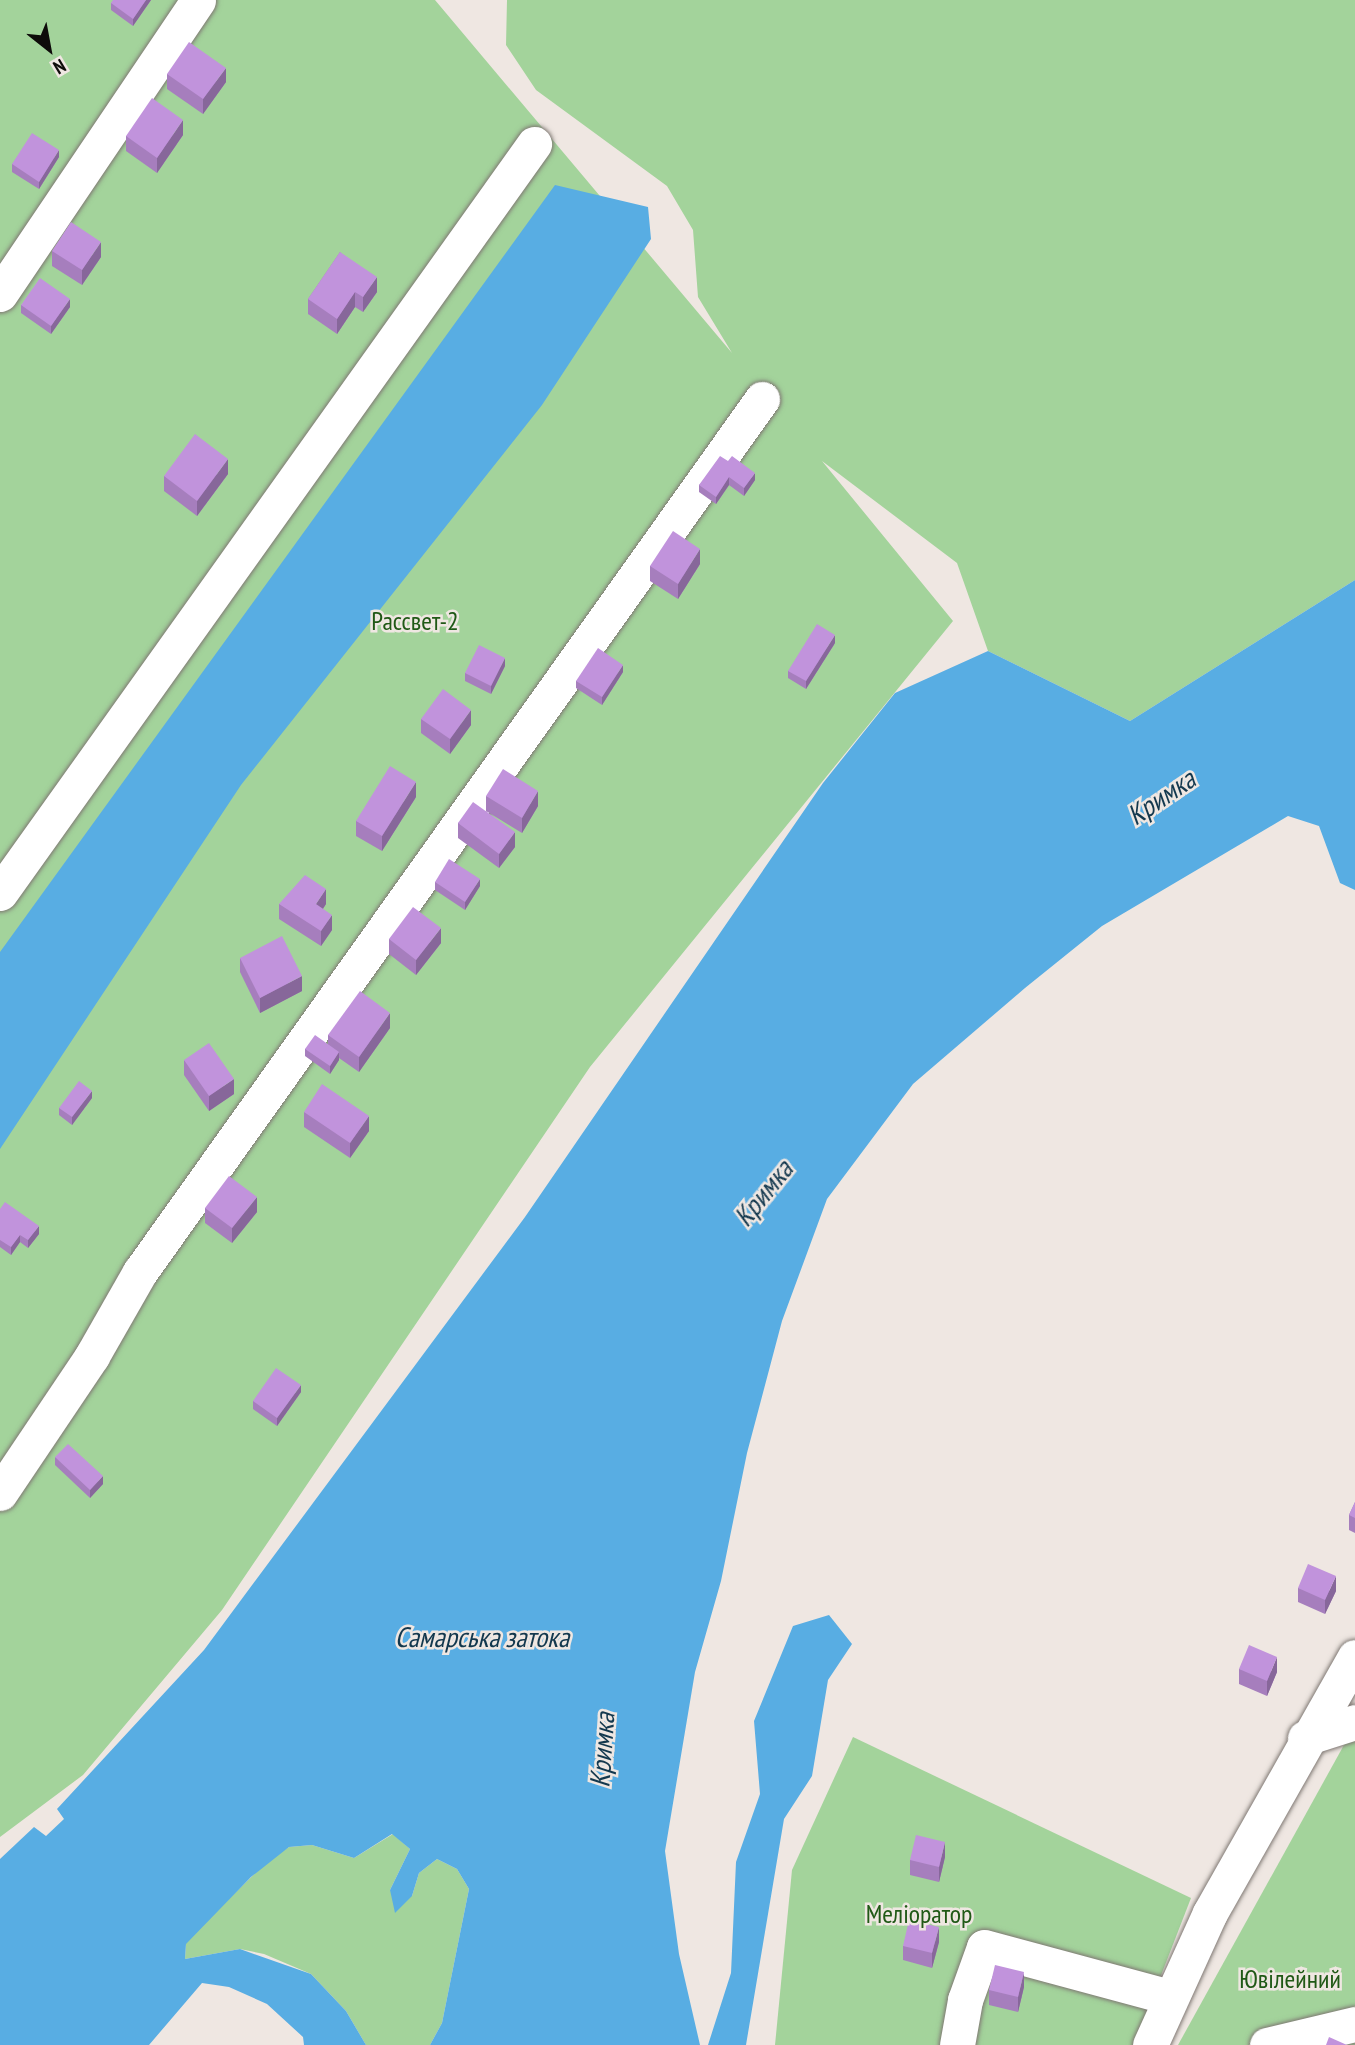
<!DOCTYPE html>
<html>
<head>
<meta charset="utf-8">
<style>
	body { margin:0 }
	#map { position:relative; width:1355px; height:2045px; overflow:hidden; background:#efe7e2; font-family:"PT Sans Narrow",sans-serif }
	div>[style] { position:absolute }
	.green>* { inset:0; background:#a3d39b }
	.water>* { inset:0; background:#58ade3 }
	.roads { filter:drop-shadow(0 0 2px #7f7873) drop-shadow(0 0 2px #7f7873) }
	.minor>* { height:35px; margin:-17.5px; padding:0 17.5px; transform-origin:17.5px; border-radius:17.5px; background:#fff }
	.wall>* { inset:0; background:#a67ebd }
	.shaded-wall>* { inset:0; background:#87679a }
	.building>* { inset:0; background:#c193dc }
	span { translate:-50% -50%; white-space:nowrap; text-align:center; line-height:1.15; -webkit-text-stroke:5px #efe7e2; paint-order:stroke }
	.park-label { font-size:26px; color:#205916 }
	.water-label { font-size:28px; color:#13384e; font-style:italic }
	.north { position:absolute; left:14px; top:14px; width:70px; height:70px; -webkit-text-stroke:5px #efe7e2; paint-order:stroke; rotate:149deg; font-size:19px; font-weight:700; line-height:28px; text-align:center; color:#0e0c0a }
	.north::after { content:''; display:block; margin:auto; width:24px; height:32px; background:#0e0c0a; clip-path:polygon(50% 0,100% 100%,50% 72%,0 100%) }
</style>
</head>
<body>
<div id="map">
	<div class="green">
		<i style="clip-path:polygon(0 0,435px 0,732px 353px,698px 297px,693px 230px,667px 186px,536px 90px,506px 45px,507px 0,1355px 0,1355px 580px,1130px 721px,988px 651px,957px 563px,822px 461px,953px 621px,590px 1067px,222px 1610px,83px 1775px,0 1837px)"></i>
		<i style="clip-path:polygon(1355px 1725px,1355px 2045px,1178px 2045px)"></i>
		<i style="clip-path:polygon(853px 1737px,1191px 1898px,1134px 2045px,775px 2045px,792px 1870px)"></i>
		<i style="clip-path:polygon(393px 1834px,410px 1849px,390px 1890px,412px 1896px,419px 1873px,437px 1859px,457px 1869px,469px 1889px,442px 2023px,430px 2045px,366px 2045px,346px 2011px,311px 1974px,264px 1954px,240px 1949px,185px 1959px,186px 1943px,201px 1926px,269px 1860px,289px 1847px,312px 1845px,354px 1858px)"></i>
	</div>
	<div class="water">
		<i style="clip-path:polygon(555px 185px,648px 207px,651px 239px,542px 405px,241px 785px,0 1149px,0 952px)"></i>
		<i style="clip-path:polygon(1355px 580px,1355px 890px,1340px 883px,1319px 826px,1288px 816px,1102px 926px,1025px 988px,913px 1084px,827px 1199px,782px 1321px,747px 1453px,721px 1581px,695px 1672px,665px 1851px,679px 1954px,700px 2045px,430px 2045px,442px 2023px,469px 1889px,457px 1869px,437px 1859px,419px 1873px,412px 1896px,395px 1913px,390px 1890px,410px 1849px,392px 1834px,354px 1858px,312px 1845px,289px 1847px,251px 1877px,186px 1944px,185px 1959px,240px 1949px,311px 1974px,346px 2011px,366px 2045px,304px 2045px,303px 2037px,267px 2004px,229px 1987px,202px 1983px,149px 2045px,0 2045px,0 1859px,34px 1827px,46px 1836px,64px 1819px,57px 1809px,204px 1650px,525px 1217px,823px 783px,895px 693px,988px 651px,1130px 721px)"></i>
		<i style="clip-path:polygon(829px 1615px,852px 1644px,828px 1680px,812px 1776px,784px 1819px,746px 2045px,708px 2045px,731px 1973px,736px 1862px,760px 1794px,754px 1721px,793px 1626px)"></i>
	</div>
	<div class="roads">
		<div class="minor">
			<i style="left:0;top:294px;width:354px;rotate:-56deg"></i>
			<i style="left:0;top:893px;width:920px;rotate:-54.51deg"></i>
			<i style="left:0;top:1493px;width:165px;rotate:-56.1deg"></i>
			<i style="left:92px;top:1356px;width:97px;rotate:-60.3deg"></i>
			<i style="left:140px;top:1272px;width:1072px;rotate:-54.53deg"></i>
			<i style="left:1305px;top:1738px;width:52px;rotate:-17.7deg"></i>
			<i style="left:957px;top:2045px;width:46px;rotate:-79.9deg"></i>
			<i style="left:965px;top:2000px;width:56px;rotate:-70.3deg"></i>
			<i style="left:984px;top:1947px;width:192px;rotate:15.1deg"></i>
			<i style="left:1150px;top:2045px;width:145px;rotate:-65.6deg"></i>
			<i style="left:1210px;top:1913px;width:294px;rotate:-60.5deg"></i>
			<i style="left:1267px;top:2045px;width:90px;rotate:-13.4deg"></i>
		</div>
	</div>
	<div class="wall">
		<i style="clip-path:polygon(151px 0,133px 26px,111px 10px,111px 3px)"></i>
		<i style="clip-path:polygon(167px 74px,226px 82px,203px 114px,167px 89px)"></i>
		<i style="clip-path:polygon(183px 135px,157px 173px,126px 151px,126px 136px)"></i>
		<i style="clip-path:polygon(59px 157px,39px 189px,12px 172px,12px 164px)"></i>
		<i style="clip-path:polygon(52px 251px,101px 257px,82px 285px,52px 266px)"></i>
		<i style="clip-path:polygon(340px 252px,377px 292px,363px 312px,355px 307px,337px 334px,308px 314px,308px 299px)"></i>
		<i style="clip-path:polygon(21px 305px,70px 307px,51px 334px,21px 313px)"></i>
		<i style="clip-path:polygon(728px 461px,755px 480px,744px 496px,729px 485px,716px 504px,699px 492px,699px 485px)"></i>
		<i style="clip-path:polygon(228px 474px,197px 516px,164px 491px,164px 476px)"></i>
		<i style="clip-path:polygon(700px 564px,678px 599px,650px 581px,650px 566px)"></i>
		<i style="clip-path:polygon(835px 643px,806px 689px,788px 678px,788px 671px)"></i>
		<i style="clip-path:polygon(505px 666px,491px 694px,465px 681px,465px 673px)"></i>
		<i style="clip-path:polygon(623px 672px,602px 705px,576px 688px,576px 681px)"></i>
		<i style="clip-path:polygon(421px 719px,471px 725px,450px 754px,421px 733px)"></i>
		<i style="clip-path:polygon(486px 796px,538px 806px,522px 833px,486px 811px,515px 847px,499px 868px,458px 838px,458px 823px,486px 811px)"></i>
		<i style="clip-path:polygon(416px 797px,382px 851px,356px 836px,356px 821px)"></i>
		<i style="clip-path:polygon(435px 882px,480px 886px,465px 910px,435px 890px)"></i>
		<i style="clip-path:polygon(279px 904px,326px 904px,323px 909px,332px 930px,321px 946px,279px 919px)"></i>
		<i style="clip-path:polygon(389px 939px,441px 943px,416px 975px,389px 954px)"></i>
		<i style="clip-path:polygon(240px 958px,302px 991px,260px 1013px,240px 972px)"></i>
		<i style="clip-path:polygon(390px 1028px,359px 1072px,339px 1058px,339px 1060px,330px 1074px,305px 1056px,305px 1049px,328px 1045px,328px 1035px)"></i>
		<i style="clip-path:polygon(184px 1060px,234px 1094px,209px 1111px,184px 1075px)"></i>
		<i style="clip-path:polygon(92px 1098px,72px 1125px,59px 1115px,59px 1108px)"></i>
		<i style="clip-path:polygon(304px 1112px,369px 1131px,350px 1158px,304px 1127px)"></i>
		<i style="clip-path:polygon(205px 1208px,257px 1212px,232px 1243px,205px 1223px)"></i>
		<i style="clip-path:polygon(0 1209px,39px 1234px,28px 1248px,20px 1242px,11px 1255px,0 1247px)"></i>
		<i style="clip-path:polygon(301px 1392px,277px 1426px,253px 1409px,253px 1401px)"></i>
		<i style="clip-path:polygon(55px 1457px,103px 1484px,90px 1498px,55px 1465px)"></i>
		<i style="clip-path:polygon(1355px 1502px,1355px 1533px,1349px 1530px,1349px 1515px)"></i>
		<i style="clip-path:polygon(1298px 1588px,1336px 1591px,1325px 1614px,1298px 1602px)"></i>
		<i style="clip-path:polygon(1239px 1669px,1277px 1672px,1267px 1696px,1239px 1684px)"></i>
		<i style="clip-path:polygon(945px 1857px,939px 1882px,910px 1875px,910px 1860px)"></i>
		<i style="clip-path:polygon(939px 1942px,932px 1968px,903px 1960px,903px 1946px)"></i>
		<i style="clip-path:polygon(1024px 1987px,1018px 2012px,989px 2005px,989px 1990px)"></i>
	</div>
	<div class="shaded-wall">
		<i style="clip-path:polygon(146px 0,151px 0,133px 26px,133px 19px)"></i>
		<i style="clip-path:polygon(226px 68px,226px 82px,203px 114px,203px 99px)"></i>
		<i style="clip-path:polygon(183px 120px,183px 135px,157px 173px,157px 158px)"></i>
		<i style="clip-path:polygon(59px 150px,59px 157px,39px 189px,39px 182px)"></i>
		<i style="clip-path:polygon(101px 242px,101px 257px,82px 285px,82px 270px)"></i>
		<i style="clip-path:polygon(377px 277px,377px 292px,363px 312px,363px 297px)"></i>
		<i style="clip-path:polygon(355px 292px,355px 307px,337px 334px,337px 319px)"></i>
		<i style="clip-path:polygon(70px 299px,70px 307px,51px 334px,51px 326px)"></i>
		<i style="clip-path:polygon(228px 459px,228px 474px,197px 516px,197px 501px)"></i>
		<i style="clip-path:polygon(755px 473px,755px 480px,744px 496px,744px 488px)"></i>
		<i style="clip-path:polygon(729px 477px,729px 485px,716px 504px,716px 497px)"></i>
		<i style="clip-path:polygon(700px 549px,700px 564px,678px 599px,678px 584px)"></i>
		<i style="clip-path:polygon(835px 635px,835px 643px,806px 689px,806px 681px)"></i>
		<i style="clip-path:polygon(505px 658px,505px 666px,491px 694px,491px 686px)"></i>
		<i style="clip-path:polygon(623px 665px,623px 672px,602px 705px,602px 697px)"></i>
		<i style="clip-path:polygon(471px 710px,471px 725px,450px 754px,450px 739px)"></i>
		<i style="clip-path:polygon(416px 782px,416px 797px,382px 851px,382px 836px)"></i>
		<i style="clip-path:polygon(538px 791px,538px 806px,522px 833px,522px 818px)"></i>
		<i style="clip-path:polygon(515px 832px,515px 847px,499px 868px,499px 854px)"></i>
		<i style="clip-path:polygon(480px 879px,480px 886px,465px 910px,465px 902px)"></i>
		<i style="clip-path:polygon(326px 889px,326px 904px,316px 919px,316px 904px)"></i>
		<i style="clip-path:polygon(332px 915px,332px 930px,321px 946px,321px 931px)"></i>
		<i style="clip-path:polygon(441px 928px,441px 943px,416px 975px,416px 960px)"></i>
		<i style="clip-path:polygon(302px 976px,302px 991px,260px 1013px,260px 998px)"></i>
		<i style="clip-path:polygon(390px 1013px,390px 1028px,359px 1072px,359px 1057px)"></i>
		<i style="clip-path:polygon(339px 1052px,339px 1060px,330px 1074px,330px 1066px)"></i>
		<i style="clip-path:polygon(234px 1079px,234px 1094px,209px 1111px,209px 1096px)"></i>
		<i style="clip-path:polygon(92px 1091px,92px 1098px,72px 1125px,72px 1117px)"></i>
		<i style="clip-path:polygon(369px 1116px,369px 1131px,350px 1158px,350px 1143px)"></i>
		<i style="clip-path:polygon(257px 1197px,257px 1212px,232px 1243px,232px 1228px)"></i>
		<i style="clip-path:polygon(39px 1226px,39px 1234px,28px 1248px,28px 1240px)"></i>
		<i style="clip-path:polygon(20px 1235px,20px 1242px,11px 1255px,11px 1247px)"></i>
		<i style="clip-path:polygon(301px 1385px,301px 1392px,277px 1426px,277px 1418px)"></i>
		<i style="clip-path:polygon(103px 1476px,103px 1484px,90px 1498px,90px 1490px)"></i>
		<i style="clip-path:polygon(1336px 1576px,1336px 1591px,1325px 1614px,1325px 1600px)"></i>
		<i style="clip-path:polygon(1277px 1657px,1277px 1672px,1267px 1696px,1267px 1681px)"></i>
		<i style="clip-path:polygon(945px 1842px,945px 1857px,939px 1882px,939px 1867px)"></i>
		<i style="clip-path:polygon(939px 1927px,939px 1942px,932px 1968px,932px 1953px)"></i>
		<i style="clip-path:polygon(1024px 1972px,1024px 1987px,1018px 2012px,1018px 1997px)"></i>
	</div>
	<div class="building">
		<i style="clip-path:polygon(113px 0,146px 0,133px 19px,111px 3px)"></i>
		<i style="clip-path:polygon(189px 42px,226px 68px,203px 99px,167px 74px)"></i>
		<i style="clip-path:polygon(152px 98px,183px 120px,157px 158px,126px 136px)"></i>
		<i style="clip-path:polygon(32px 133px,59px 150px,39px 182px,12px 164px)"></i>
		<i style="clip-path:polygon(71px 222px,101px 242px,82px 270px,52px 251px)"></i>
		<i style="clip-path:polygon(340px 252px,377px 277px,363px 297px,355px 292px,337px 319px,308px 299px)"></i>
		<i style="clip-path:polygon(40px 278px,70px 299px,51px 326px,21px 305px)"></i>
		<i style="clip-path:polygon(195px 434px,228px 459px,197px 501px,164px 476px)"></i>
		<i style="clip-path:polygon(720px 456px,728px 461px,732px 456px,755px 473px,744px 488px,729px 477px,716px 497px,699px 485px)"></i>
		<i style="clip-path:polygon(673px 531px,700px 549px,678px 584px,650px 566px)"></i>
		<i style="clip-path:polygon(817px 624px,835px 635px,806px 681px,788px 671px)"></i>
		<i style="clip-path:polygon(479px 645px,505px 658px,491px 686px,465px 673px)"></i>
		<i style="clip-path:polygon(598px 648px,623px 665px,602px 697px,576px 681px)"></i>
		<i style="clip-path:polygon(443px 689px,471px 710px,450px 739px,421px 719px)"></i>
		<i style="clip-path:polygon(390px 766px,416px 782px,382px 836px,356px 821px)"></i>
		<i style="clip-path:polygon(503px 769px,538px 791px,522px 818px,486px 796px)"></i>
		<i style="clip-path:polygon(473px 802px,515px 832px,499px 854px,458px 823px)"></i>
		<i style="clip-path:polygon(449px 859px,480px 879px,465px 902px,435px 882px)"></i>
		<i style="clip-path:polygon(305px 875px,326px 889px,316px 904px,332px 915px,321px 931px,279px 904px)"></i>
		<i style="clip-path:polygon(413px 907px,441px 928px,416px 960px,389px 939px)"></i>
		<i style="clip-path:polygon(282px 936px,302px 976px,260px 998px,240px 958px)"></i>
		<i style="clip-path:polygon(360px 991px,390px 1013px,359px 1057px,328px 1035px)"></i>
		<i style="clip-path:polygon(315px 1035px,339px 1052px,330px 1066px,305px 1049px)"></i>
		<i style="clip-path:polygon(209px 1043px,234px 1079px,209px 1096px,184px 1060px)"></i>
		<i style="clip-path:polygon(79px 1081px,92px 1091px,72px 1117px,59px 1108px)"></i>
		<i style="clip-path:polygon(322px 1084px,369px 1116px,350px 1143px,304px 1112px)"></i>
		<i style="clip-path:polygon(229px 1176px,257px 1197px,232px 1228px,205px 1208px)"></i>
		<i style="clip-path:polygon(5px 1202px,39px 1226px,28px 1240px,20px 1235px,11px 1247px,0 1240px,0 1209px)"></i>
		<i style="clip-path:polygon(276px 1368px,301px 1385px,277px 1418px,253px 1401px)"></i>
		<i style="clip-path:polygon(68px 1444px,103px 1476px,90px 1490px,55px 1457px)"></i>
		<i style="clip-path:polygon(1355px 1502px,1355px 1518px,1349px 1515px)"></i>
		<i style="clip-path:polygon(1308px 1564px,1336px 1576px,1325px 1600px,1298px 1588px)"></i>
		<i style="clip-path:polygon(1249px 1645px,1277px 1657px,1267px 1681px,1239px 1669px)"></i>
		<i style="clip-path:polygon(916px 1835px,945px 1842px,939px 1867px,910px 1860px)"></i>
		<i style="clip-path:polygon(909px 1920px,939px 1927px,932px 1953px,903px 1946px)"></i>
		<i style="clip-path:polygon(995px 1965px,1024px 1972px,1018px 1997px,989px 1990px)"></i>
		<i style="clip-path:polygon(1329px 2037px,1347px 2045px,1326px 2045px)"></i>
	</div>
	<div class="park-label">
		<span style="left:415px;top:621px">Рассвет-2</span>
		<span style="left:919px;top:1914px">Меліоратор</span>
		<span style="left:1290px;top:1979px">Ювілейний</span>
	</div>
	<div class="water-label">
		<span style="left:1161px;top:797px;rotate:-34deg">Кримка</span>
		<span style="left:763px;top:1193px;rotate:-51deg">Кримка</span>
		<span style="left:482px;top:1637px">Самарська затока</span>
		<span style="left:602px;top:1750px;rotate:-86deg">Кримка</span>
	</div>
	<div class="north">N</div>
</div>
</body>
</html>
